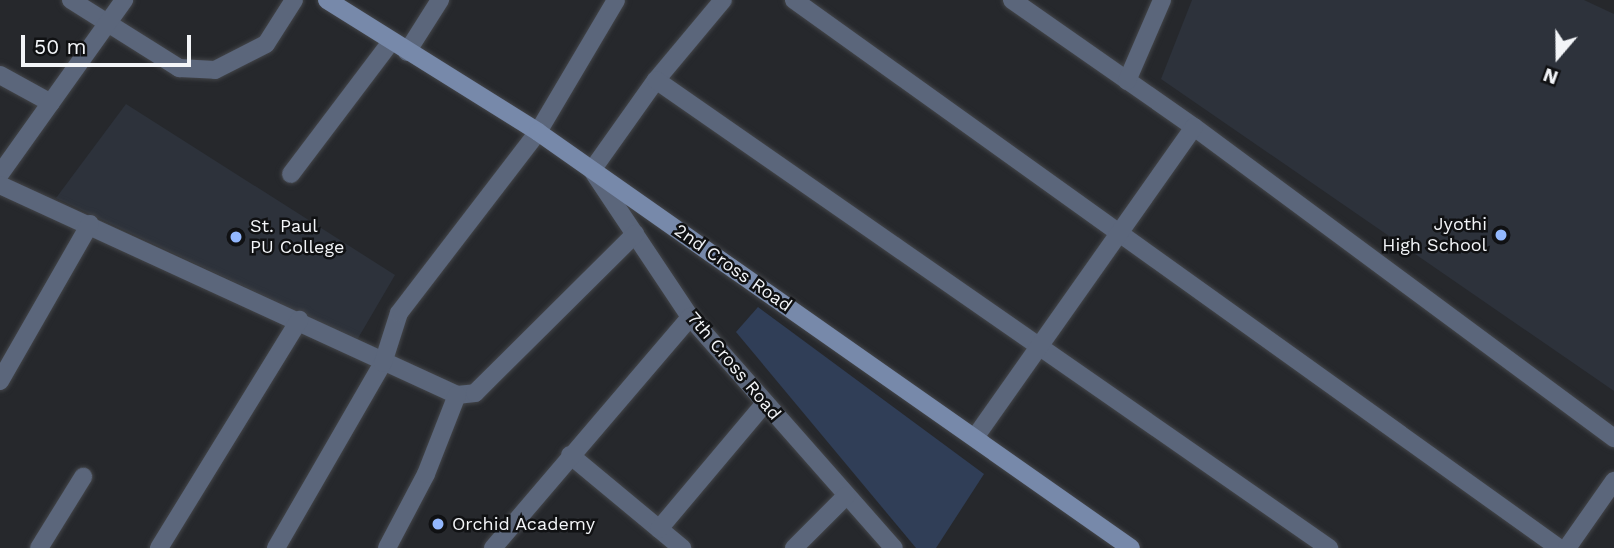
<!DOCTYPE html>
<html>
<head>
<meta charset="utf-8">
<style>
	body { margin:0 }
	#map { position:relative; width:1614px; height:548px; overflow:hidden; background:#26282c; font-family:"Work Sans",sans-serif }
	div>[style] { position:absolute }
	.built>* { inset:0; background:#2d323b }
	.green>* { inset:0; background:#303e57 }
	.roads { filter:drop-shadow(0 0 2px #434549) drop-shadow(0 0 2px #434549) }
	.street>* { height:18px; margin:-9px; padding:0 9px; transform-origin:9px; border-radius:9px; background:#5b667b }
	.secondary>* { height:18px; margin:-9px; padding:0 9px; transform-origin:9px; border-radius:9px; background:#7789aa }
	.dots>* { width:19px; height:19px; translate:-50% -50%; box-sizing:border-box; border:4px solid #101113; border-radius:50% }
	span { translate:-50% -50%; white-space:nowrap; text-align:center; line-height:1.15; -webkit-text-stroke:5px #101113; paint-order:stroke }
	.poi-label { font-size:18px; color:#f3f5f8 }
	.right { translate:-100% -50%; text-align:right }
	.left { translate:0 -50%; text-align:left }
	.street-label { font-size:18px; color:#f3f5f8 }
	.north { position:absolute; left:1523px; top:21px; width:70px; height:70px; -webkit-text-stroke:5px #101113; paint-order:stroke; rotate:200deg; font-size:19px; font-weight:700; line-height:28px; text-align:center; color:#f3f5f8 }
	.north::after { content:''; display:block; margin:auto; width:24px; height:32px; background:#f3f5f8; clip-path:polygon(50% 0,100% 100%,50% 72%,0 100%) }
	.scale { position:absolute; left:21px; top:35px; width:170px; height:32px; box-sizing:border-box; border:4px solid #f3f5f8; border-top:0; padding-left:9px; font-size:21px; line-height:24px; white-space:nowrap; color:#f3f5f8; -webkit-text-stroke:5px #101113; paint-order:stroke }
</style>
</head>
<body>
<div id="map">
	<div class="built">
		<i style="clip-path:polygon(1192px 0,1584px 0,1614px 14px,1614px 391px,1161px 79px)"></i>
		<i style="clip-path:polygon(126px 104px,395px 275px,357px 340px,56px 198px)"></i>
	</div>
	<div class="green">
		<i style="clip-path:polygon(758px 307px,984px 474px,936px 548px,916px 548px,736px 332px)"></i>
	</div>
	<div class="roads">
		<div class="street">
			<i style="left:71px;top:0;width:128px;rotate:32.2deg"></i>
			<i style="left:179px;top:68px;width:36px;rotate:3deg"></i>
			<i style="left:215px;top:70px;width:57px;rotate:-27deg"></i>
			<i style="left:266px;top:44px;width:52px;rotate:-57.5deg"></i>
			<i style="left:723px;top:0;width:104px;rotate:129.9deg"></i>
			<i style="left:656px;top:80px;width:110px;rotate:125.4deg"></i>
			<i style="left:592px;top:170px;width:177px;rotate:56.3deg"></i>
			<i style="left:690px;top:317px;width:308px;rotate:48.6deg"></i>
			<i style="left:794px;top:0;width:941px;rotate:35.62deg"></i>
			<i style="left:1012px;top:0;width:222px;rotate:34.9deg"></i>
			<i style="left:1194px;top:127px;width:523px;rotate:36.52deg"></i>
			<i style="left:407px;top:52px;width:62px;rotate:-57.6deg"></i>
			<i style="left:0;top:75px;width:58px;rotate:28.8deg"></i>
			<i style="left:656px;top:80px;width:820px;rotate:34.81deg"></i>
			<i style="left:1127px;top:81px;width:88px;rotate:-66.6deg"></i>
			<i style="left:0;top:174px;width:214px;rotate:-54.5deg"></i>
			<i style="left:291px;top:174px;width:166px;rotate:-52.9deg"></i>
			<i style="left:0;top:185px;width:503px;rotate:24.68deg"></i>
			<i style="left:457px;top:395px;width:18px;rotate:-6deg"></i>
			<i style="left:475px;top:393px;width:226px;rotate:-44.8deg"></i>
			<i style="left:0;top:381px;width:181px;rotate:-60.2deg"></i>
			<i style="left:976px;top:436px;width:378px;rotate:-54.8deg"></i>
			<i style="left:570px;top:455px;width:146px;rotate:39.7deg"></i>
			<i style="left:659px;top:529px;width:165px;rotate:-49.9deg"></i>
			<i style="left:39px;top:548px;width:84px;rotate:-58.2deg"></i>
			<i style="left:159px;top:548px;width:268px;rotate:-58.4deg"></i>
			<i style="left:276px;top:548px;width:214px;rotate:-60deg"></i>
			<i style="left:383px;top:363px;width:52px;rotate:-72.3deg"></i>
			<i style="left:399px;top:313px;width:228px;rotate:-52.5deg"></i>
			<i style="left:538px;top:132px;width:153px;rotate:-59.4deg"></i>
			<i style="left:387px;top:548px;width:84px;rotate:-62.2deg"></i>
			<i style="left:426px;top:474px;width:85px;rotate:-68.6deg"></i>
			<i style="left:493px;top:548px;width:304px;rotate:-49.5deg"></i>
			<i style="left:794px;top:548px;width:74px;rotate:-45deg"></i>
			<i style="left:1567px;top:548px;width:82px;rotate:-55deg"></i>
		</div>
		<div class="secondary">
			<i style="left:327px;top:0;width:249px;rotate:32deg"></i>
			<i style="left:538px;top:132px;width:724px;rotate:35.05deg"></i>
		</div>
	</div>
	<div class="dots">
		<i style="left:1501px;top:235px;background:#92b7fd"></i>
		<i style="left:236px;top:237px;background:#92b7fd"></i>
		<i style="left:438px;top:524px;background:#92b7fd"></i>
	</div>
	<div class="poi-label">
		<span class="right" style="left:1487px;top:235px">Jyothi<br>High School</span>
		<span class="left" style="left:250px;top:237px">St. Paul<br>PU College</span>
		<span class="left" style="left:452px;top:524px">Orchid Academy</span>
	</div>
	<div class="street-label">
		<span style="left:733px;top:268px;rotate:35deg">2nd Cross Road</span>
		<span style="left:734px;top:366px;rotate:50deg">7th Cross Road</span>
	</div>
	<div class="north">N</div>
	<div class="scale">50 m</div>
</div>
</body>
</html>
